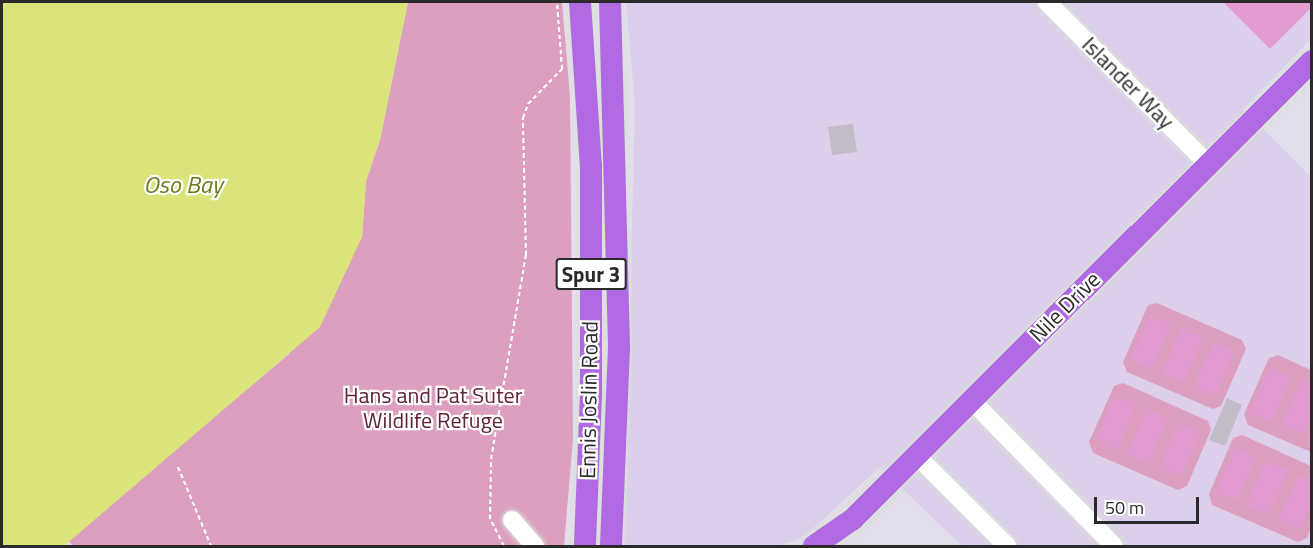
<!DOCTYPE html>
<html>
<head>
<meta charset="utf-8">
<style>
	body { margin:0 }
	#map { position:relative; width:1313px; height:548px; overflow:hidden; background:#e3deeb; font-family:"Titillium Web",sans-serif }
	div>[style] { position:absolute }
	.education>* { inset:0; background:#ddcfeb }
	.green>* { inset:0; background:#dd9fbf }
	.pitch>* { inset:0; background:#e39cd1 }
	.water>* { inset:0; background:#dae47a }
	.building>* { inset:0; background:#c1bcc7 }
	.path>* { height:2px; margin-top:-1px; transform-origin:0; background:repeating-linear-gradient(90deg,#fff 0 4.5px,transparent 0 7.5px) }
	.roads { filter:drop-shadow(0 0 2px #d8e2d3) drop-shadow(0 0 2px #d8e2d3) }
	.minor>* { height:18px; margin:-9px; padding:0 9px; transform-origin:9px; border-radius:9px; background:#fff }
	.major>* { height:22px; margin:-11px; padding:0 11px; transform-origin:11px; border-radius:11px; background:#b26ae4 }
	span { translate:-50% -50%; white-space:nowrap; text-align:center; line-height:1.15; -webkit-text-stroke:4.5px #fff; paint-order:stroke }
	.shield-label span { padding:2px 4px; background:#fff; border:2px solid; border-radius:4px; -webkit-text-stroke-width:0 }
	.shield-label { font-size:21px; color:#2a2a2a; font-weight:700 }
	.street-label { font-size:22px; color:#2a2a2a }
	.park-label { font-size:22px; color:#612139 }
	.water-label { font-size:24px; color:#6c7c19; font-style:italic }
	.frame { position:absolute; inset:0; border:3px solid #2a2a2a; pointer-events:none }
	.scale { position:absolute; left:1094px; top:497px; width:105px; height:27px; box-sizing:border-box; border:3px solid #2a2a2a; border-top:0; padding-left:8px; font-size:18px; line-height:21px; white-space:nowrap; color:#2a2a2a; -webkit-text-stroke:4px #fff; paint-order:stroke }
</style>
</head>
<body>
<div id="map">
	<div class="education">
		<i style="clip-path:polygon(626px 2px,1311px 2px,1311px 39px,1243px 109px,1311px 177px,1311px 546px,962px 546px,880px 467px,805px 536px,779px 546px,624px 546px,635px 104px)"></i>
	</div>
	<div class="green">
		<i style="clip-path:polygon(408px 2px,562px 2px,570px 96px,573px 439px,564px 546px,73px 546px,68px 540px,289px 354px,362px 237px,366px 181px,380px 140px)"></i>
		<i style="clip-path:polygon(1157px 303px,1242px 340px,1246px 349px,1221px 406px,1213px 409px,1127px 372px,1123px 362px,1148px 305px)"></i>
		<i style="clip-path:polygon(1278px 355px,1311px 370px,1311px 452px,1248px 425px,1244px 414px,1269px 358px)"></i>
		<i style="clip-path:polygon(1123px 383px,1208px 421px,1211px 430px,1187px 486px,1178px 490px,1093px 453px,1089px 442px,1114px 386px)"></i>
		<i style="clip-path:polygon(1242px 435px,1311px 466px,1311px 527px,1307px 538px,1298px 542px,1212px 505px,1209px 494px,1233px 438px)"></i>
	</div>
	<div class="pitch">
		<i style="clip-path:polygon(1223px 2px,1311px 2px,1311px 8px,1270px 49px)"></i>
		<i style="clip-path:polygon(1150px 315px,1171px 324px,1152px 369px,1130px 360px)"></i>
		<i style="clip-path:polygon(1182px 328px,1203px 337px,1184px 382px,1162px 373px)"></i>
		<i style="clip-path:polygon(1214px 342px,1235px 351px,1215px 396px,1194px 387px)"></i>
		<i style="clip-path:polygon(1270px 367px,1291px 376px,1272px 421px,1250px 412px)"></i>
		<i style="clip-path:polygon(1301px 380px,1312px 385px,1311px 416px,1303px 434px,1282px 425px)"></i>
		<i style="clip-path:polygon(1115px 395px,1136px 405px,1117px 450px,1096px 440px)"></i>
		<i style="clip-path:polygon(1147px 409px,1168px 418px,1149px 463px,1127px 454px)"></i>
		<i style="clip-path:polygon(1179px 423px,1200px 432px,1181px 477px,1160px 467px)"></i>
		<i style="clip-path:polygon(1235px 447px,1256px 456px,1237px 501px,1216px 492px)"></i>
		<i style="clip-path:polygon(1266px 460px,1288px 470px,1268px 515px,1247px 505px)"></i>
		<i style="clip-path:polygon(1299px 475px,1312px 480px,1311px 503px,1301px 529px,1279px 520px)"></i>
	</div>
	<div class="water">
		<i style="clip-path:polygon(2px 2px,408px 2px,380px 140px,366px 181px,362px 237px,320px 327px,64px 546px,2px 546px)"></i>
	</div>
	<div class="building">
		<i style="clip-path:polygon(853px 124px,857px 152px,832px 155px,828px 127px)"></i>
		<i style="clip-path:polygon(1227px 398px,1242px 405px,1225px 446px,1209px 440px)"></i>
	</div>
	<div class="path">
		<i style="left:178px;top:467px;width:86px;rotate:67.3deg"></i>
		<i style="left:504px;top:546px;width:30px;rotate:-117deg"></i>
		<i style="left:490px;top:519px;width:60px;rotate:-89deg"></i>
		<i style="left:491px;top:459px;width:207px;rotate:-80.3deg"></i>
		<i style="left:526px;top:255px;width:137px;rotate:-91.3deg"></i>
		<i style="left:523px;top:118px;width:15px;rotate:-70deg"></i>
		<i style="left:528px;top:104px;width:49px;rotate:-45.8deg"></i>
		<i style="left:562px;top:69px;width:67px;rotate:-94.3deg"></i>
	</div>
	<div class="roads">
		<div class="minor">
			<i style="left:1047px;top:2px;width:228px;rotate:45.2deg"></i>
			<i style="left:971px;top:400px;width:204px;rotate:45.6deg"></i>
			<i style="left:916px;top:455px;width:129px;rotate:45deg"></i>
			<i style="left:512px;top:520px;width:35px;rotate:49deg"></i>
		</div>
		<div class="major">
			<i style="left:580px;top:2px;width:164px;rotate:86.2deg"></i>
			<i style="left:591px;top:166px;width:228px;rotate:90deg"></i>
			<i style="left:591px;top:394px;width:152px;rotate:92.3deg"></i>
			<i style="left:610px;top:2px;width:345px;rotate:88.5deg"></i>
			<i style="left:619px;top:347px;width:199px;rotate:92.3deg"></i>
			<i style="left:814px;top:546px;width:47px;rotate:-34.7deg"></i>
			<i style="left:853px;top:519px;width:648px;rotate:-44.94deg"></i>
		</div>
	</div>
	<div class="shield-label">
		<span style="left:591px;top:274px">Spur 3</span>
	</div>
	<div class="street-label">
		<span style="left:1128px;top:83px;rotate:45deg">Islander Way</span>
		<span style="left:1065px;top:307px;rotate:-45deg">Nile Drive</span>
		<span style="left:589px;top:400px;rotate:-89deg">Ennis Joslin Road</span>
	</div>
	<div class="park-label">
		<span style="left:433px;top:408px">Hans and Pat Suter<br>Wildlife Refuge</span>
	</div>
	<div class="water-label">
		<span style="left:183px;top:185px">Oso Bay</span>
	</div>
	<div class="frame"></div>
	<div class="scale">50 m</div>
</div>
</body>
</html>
